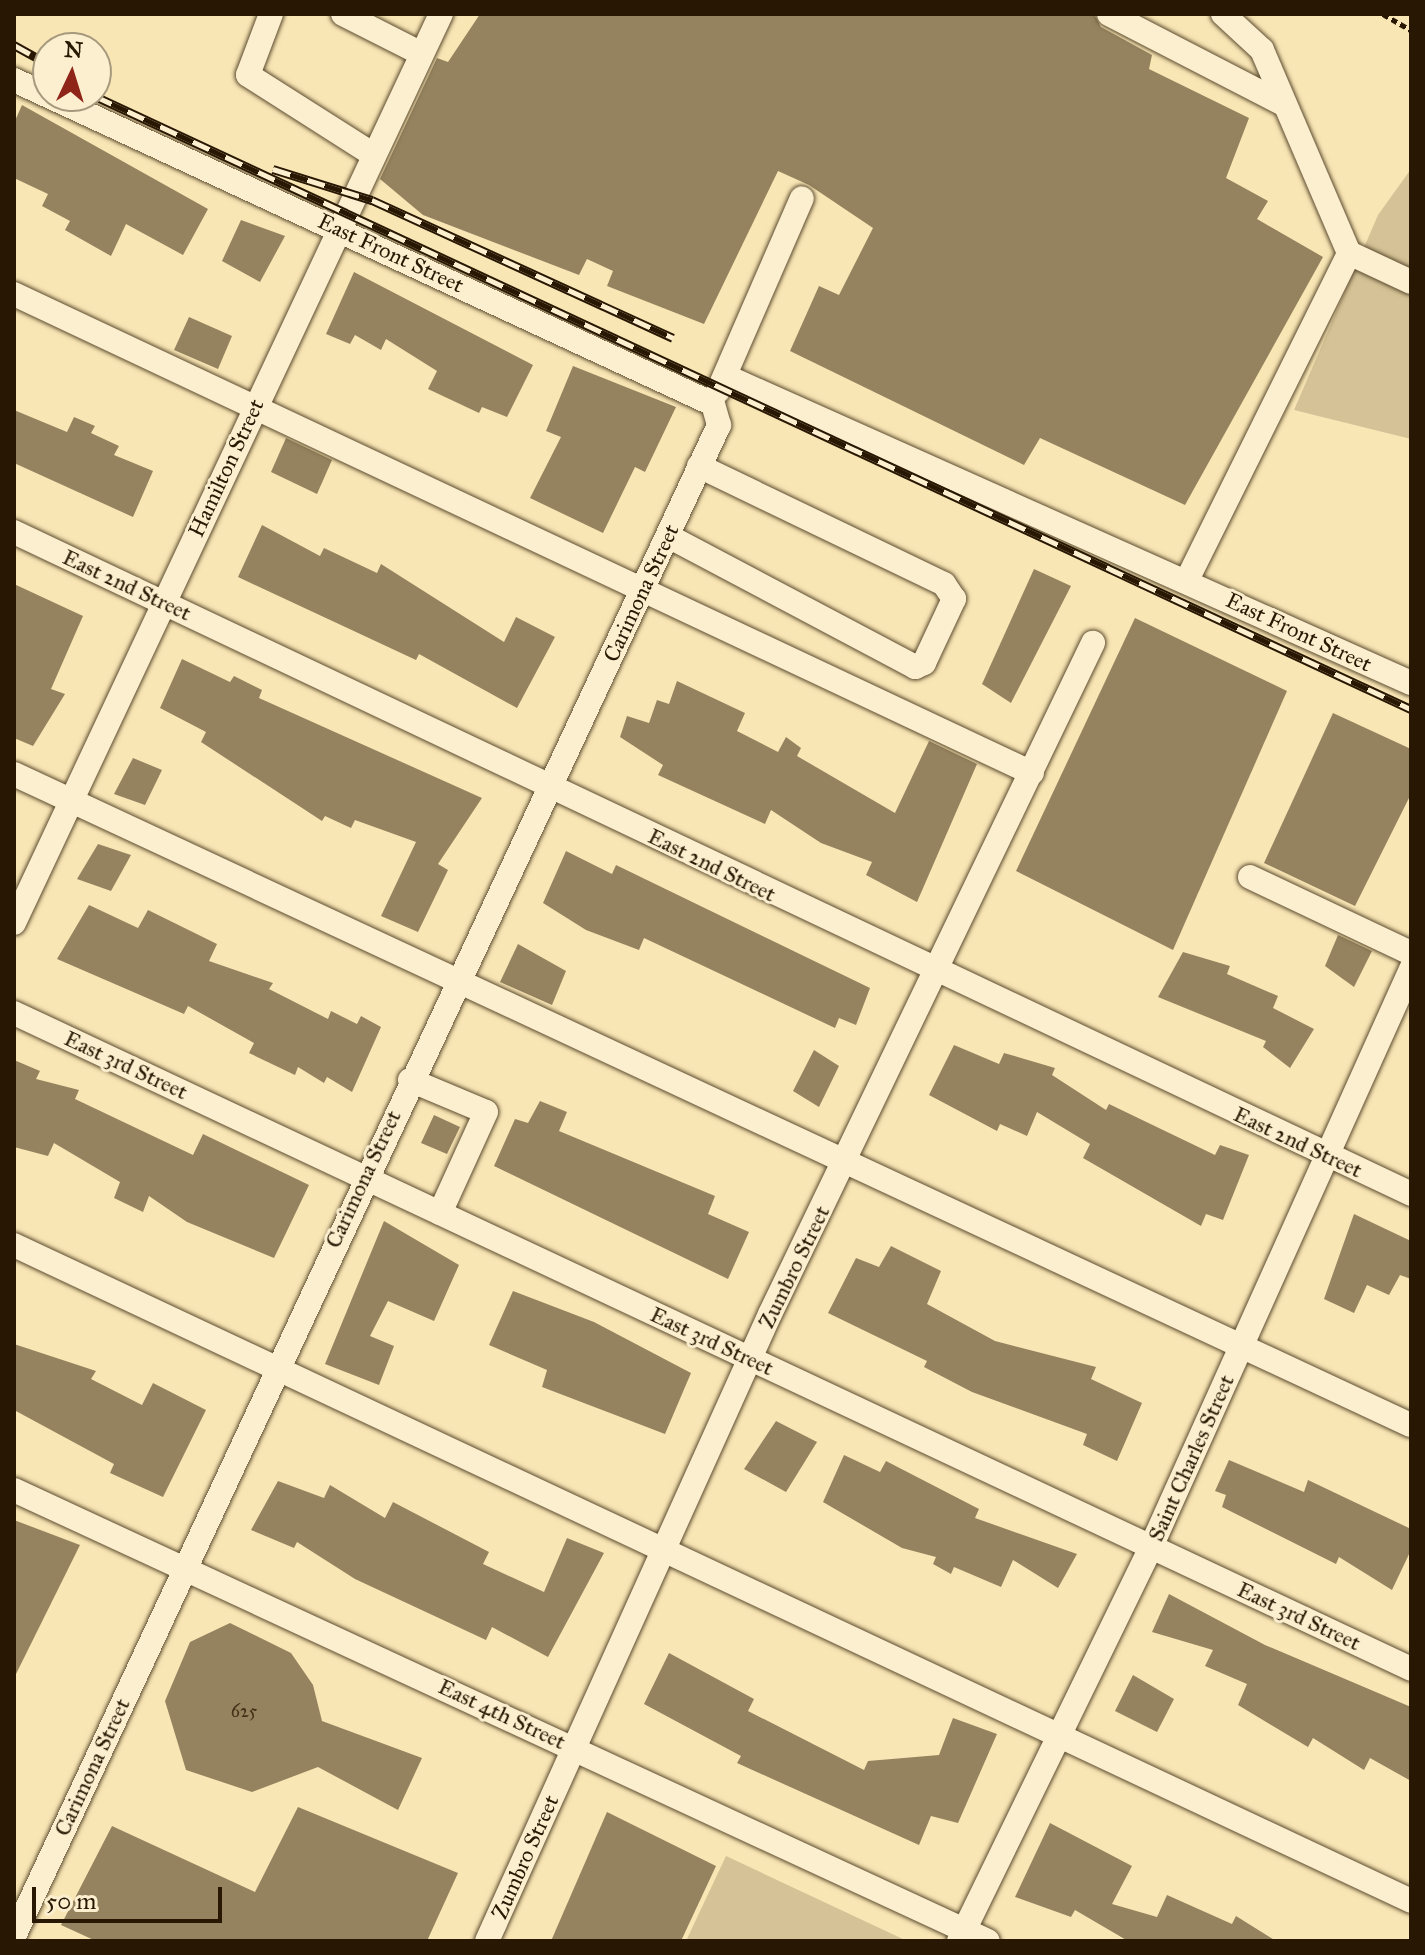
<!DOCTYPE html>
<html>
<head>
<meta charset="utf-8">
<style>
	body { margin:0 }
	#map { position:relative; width:1425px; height:1955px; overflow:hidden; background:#f9e6b5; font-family:"IM FELL Great Primer",serif }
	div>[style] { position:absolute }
	.green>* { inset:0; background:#d5c397 }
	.building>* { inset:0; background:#95835f }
	.path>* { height:5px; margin-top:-2.5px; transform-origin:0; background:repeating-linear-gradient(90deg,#281702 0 6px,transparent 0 10px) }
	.roads { filter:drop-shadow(0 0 2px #5c4b2f) drop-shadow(0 0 2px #5c4b2f) }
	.minor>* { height:24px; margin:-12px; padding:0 12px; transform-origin:12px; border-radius:12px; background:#fbefcf }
	.rail>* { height:9px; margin-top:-4.5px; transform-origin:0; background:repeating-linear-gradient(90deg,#fbefcf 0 18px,#281702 0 36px); box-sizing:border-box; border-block:2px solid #281702 }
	span { translate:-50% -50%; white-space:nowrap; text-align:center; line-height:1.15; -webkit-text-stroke:6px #fbefcf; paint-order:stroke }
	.number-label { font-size:18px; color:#433219 }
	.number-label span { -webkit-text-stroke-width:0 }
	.street-label { font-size:22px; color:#281702 }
	.frame { position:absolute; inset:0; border:16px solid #281702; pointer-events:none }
	.north { position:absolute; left:32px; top:32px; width:80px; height:80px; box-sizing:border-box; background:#fbefcf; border:2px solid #a7997d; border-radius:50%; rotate:4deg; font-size:22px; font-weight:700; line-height:32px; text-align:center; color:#281702 }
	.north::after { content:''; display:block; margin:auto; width:28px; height:36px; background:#8f2418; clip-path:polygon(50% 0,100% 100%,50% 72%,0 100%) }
	.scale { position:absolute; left:32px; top:1887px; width:190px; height:36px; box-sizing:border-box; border:4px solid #281702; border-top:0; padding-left:10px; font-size:24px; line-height:28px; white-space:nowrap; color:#281702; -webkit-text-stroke:6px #fbefcf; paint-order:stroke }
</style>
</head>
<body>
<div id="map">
	<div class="green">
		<i style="clip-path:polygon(1411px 169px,1411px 439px,1294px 410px,1378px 215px)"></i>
		<i style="clip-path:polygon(726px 1856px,905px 1940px,904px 1941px,686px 1941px)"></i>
	</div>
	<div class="building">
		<i style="clip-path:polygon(480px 14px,1094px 14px,1101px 27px,1152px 55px,1149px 69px,1249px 118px,1226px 178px,1268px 201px,1257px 219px,1323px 257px,1185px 505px,1040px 438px,1024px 465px,790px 351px,819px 286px,839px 295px,873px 228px,809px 185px,778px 171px,704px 324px,607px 286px,613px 271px,587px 259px,579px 275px,423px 215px,380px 179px,437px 58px,448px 62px)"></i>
		<i style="clip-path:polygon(22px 105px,208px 209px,183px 255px,126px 224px,111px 256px,65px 230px,70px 221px,42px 206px,48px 194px,14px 178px,14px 123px)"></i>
		<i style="clip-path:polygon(241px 220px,285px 236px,260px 282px,222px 261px)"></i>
		<i style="clip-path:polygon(354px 272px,533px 365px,507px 417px,482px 407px,479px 413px,428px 389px,437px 371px,386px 339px,381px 350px,355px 335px,350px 344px,326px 334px)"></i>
		<i style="clip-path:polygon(189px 317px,232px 336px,218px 369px,174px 350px)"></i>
		<i style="clip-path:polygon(573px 366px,676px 407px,645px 472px,635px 467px,603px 533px,530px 498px,561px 437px,546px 431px)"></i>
		<i style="clip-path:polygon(14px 410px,67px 432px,74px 417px,95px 426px,91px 433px,119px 446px,114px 455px,153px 471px,133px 517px,14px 463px)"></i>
		<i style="clip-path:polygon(286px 438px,332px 460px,317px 494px,271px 472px)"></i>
		<i style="clip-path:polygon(262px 525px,320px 556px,324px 548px,377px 573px,381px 564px,504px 642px,516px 617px,555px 637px,517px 708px,419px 654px,416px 660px,238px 577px)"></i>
		<i style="clip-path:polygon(1034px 569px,1071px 586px,1011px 703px,982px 684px)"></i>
		<i style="clip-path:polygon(14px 584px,83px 616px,51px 689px,65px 694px,33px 746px,14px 738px)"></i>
		<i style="clip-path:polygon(1135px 618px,1287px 691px,1173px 950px,1016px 871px)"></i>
		<i style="clip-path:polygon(182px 659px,230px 682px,234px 676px,262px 690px,259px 698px,482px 798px,438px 864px,448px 870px,418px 932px,381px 916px,416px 842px,355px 820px,351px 828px,325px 816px,322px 821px,201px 742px,206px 732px,160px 708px)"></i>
		<i style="clip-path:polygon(677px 681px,745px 713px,737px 731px,778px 752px,786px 737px,801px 748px,797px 756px,895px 813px,929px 741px,977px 764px,917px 902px,866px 875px,872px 862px,821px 843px,771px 810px,765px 824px,658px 775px,663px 765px,620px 737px,627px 716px,649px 723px,657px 700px,669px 704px)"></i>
		<i style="clip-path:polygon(1333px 713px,1411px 749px,1411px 794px,1355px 906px,1264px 863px)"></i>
		<i style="clip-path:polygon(133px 758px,162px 770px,145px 805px,114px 794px)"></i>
		<i style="clip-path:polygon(98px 844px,131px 855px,111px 891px,77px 879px)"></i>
		<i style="clip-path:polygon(566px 851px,612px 874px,616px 865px,870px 988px,856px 1025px,839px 1018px,835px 1028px,644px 938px,639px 950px,586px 930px,543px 903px)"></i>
		<i style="clip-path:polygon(89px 905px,138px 928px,148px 910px,217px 944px,209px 961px,273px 983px,269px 989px,328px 1019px,331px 1011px,357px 1024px,361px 1016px,381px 1027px,352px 1092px,327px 1077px,324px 1083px,298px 1067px,295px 1075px,249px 1053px,254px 1043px,188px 1006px,184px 1014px,57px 959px)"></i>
		<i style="clip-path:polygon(1338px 935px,1372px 951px,1354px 987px,1325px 966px)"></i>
		<i style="clip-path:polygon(518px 944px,566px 971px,552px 1005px,500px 982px)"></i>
		<i style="clip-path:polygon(1183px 952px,1230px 966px,1227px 974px,1278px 996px,1273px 1008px,1314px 1029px,1290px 1068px,1263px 1047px,1266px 1041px,1158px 997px)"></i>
		<i style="clip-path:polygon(954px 1045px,999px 1064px,1004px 1053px,1055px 1068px,1052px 1075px,1106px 1110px,1109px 1104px,1215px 1155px,1220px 1145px,1249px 1155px,1223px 1220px,1206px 1214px,1201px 1226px,1083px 1158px,1090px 1144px,1037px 1112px,1027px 1136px,1000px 1124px,997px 1131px,929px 1095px)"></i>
		<i style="clip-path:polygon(814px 1050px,839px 1066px,819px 1107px,793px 1091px)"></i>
		<i style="clip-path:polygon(14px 1060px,40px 1071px,36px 1079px,79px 1090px,75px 1099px,193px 1155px,203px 1134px,309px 1185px,274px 1258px,187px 1222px,149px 1196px,143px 1212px,114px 1198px,120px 1182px,54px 1143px,48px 1156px,14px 1147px)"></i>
		<i style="clip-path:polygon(540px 1101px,567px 1112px,559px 1131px,715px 1196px,708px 1214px,749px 1232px,728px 1279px,494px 1166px,515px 1119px,528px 1123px)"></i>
		<i style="clip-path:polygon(434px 1115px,460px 1127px,447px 1154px,421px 1143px)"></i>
		<i style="clip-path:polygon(1354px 1214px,1411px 1241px,1411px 1279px,1400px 1275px,1389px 1295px,1367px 1285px,1354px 1313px,1324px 1299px)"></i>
		<i style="clip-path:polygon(384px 1221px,459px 1265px,434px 1321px,388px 1301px,370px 1336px,394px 1346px,379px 1385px,325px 1364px)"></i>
		<i style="clip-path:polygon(891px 1246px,941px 1271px,927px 1304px,995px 1341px,1096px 1367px,1091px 1379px,1142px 1403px,1117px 1461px,1083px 1445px,1087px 1434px,972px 1392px,924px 1367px,927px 1361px,828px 1313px,856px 1258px,879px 1267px)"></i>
		<i style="clip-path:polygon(513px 1291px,594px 1322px,691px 1373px,665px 1434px,542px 1387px,547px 1370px,489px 1345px)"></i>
		<i style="clip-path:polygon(14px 1344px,96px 1371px,91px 1379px,142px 1405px,153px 1383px,206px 1410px,163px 1497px,110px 1473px,114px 1464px,14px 1410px)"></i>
		<i style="clip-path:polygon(776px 1421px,817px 1442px,786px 1492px,744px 1469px)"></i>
		<i style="clip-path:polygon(844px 1455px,880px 1472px,886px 1461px,979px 1509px,975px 1518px,1077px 1554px,1058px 1588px,1013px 1560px,1001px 1587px,954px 1567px,951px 1574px,933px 1564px,936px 1557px,902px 1548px,823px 1502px)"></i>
		<i style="clip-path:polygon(1229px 1460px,1304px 1492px,1308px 1480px,1411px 1529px,1411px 1550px,1392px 1590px,1339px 1557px,1336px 1564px,1222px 1507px,1226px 1495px,1215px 1491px)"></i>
		<i style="clip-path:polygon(278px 1481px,324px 1498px,330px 1485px,385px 1518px,393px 1502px,489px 1552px,483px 1564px,544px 1592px,567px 1538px,604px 1553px,548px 1657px,492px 1627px,486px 1640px,355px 1579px,297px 1542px,294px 1548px,251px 1530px)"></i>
		<i style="clip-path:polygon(14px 1520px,80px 1545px,14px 1678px)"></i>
		<i style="clip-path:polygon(1169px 1594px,1265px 1645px,1411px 1707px,1411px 1781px,1370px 1758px,1364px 1770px,1313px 1738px,1308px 1747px,1238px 1705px,1247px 1684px,1205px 1666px,1213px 1650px,1152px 1632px)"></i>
		<i style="clip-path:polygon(230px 1623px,291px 1653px,313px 1685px,322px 1721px,422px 1758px,398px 1810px,318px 1767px,252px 1792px,186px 1770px,165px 1701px,190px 1642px)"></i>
		<i style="clip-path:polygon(669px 1653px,754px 1699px,748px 1711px,864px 1770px,868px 1761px,939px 1755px,953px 1718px,997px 1734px,958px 1823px,931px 1816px,919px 1845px,737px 1763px,741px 1756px,644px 1704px)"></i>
		<i style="clip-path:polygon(1133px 1675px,1174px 1699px,1157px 1732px,1115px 1711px)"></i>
		<i style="clip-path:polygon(298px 1807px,458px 1873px,427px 1941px,96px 1941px,61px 1925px,112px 1826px,255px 1892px)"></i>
		<i style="clip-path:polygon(607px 1812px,716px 1866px,681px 1941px,551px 1941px)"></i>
		<i style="clip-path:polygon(1050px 1823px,1132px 1866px,1112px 1904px,1157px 1917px,1167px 1895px,1232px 1924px,1236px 1916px,1276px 1941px,1128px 1941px,1075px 1910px,1071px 1917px,1015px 1897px)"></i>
	</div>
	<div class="path">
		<i style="left:1383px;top:14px;width:32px;rotate:30deg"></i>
	</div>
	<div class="roads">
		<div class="minor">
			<i style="left:271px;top:14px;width:65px;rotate:110.7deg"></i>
			<i style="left:248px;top:75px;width:147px;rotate:32.5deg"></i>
			<i style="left:343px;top:14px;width:86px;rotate:26.9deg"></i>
			<i style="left:1109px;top:14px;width:198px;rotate:27.3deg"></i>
			<i style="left:1223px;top:14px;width:53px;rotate:42.7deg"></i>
			<i style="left:1262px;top:50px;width:221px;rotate:66.8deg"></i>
			<i style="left:1349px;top:253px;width:68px;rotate:25.1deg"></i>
			<i style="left:14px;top:80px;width:770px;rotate:24.87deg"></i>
			<i style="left:713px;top:404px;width:22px;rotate:74deg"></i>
			<i style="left:719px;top:425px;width:1667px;rotate:115.01deg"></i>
			<i style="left:14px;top:294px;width:1125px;rotate:25.2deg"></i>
			<i style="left:725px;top:376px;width:752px;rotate:24.11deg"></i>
			<i style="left:718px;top:391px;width:210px;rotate:-66.5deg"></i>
			<i style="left:14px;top:532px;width:1546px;rotate:25.35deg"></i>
			<i style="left:668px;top:536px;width:280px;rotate:27.9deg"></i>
			<i style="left:915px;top:667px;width:10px;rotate:-24deg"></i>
			<i style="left:924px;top:663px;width:71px;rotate:-64.9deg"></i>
			<i style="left:954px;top:599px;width:18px;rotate:-124deg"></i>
			<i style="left:944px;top:584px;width:272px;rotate:-154.3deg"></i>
			<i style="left:1187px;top:580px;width:365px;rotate:-63.6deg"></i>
			<i style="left:14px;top:774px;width:1541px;rotate:24.99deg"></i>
			<i style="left:1250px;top:877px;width:178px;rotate:25.3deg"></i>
			<i style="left:14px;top:923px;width:1004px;rotate:-64.84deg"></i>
			<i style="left:14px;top:1013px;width:1543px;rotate:25.15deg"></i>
			<i style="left:410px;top:1080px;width:82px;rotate:22.8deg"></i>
			<i style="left:486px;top:1112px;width:111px;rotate:114.5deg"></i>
			<i style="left:14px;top:1245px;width:1543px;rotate:25.15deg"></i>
			<i style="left:14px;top:1490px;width:1073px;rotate:24.85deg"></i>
			<i style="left:487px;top:1941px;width:688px;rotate:-65.71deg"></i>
			<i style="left:770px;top:1314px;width:745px;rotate:-64.3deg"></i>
			<i style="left:959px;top:1941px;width:438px;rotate:-64deg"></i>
			<i style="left:1151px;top:1547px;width:634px;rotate:-65.78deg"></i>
		</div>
	</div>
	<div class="rail">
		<i style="left:14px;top:45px;width:39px;rotate:29deg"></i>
		<i style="left:95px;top:96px;width:1452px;rotate:24.98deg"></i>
		<i style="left:273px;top:169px;width:104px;rotate:17.4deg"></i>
		<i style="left:372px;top:200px;width:331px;rotate:24.6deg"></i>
	</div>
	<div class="number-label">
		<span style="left:244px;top:1711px">625</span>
	</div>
	<div class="street-label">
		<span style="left:391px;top:253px;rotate:25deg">East Front Street</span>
		<span style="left:226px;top:468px;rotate:-65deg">Hamilton Street</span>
		<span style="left:127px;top:585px;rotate:25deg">East 2nd Street</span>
		<span style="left:641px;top:593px;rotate:-65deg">Carimona Street</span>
		<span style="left:1299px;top:632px;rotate:25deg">East Front Street</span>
		<span style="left:712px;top:865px;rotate:26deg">East 2nd Street</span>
		<span style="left:126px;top:1065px;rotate:25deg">East 3rd Street</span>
		<span style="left:1298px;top:1142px;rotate:25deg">East 2nd Street</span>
		<span style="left:363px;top:1179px;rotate:-65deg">Carimona Street</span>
		<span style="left:794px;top:1267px;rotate:-64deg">Zumbro Street</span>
		<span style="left:712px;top:1341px;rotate:25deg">East 3rd Street</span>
		<span style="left:1191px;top:1458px;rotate:-66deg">Saint Charles Street</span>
		<span style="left:1299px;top:1616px;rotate:25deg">East 3rd Street</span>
		<span style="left:502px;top:1714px;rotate:25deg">East 4th Street</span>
		<span style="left:92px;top:1767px;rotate:-65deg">Carimona Street</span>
		<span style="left:525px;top:1857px;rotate:-66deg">Zumbro Street</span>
	</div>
	<div class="frame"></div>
	<div class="north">N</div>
	<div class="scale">50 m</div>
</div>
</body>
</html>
